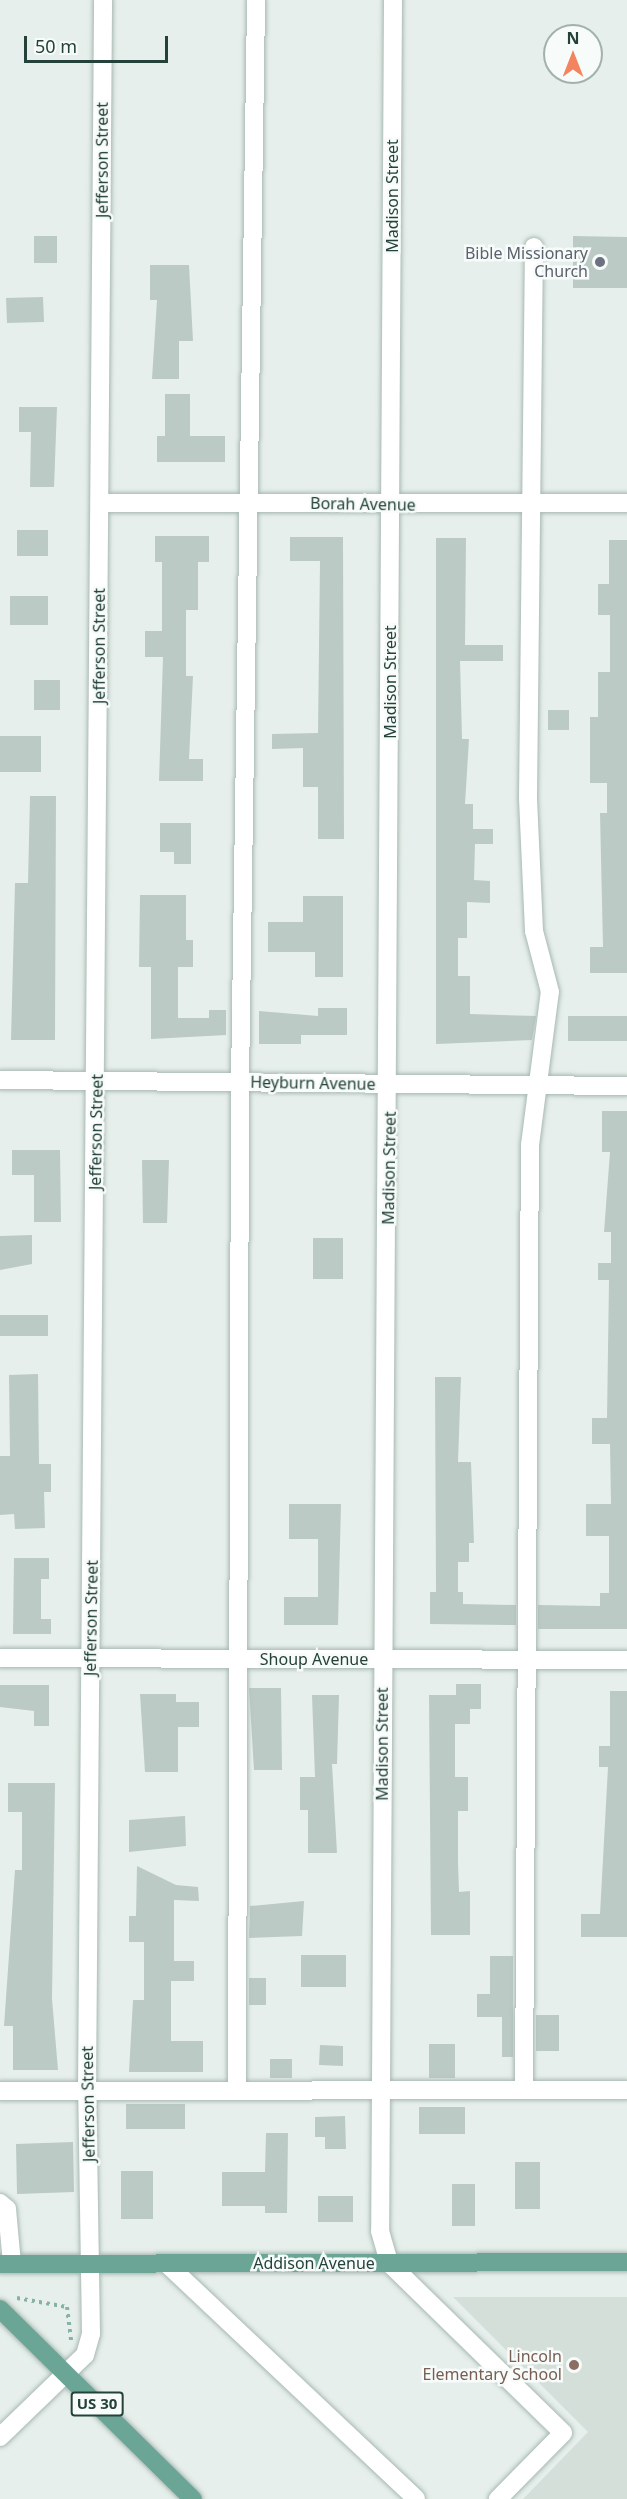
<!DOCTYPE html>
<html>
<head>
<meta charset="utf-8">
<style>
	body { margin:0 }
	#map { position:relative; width:627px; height:2499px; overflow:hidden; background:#e6efeb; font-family:"Noto Sans",sans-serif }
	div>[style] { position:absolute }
	.built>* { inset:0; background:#d4dfda }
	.building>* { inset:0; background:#bbcac4 }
	.path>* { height:4px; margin-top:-2px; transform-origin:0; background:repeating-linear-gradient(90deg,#86b3a5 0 3px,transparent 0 7.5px) }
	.roads { filter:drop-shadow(0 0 2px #a8b8b2) drop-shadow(0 0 2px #a8b8b2) }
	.minor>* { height:18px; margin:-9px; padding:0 9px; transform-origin:9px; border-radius:9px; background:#fff }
	.major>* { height:18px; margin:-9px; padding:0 9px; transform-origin:9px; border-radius:9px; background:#6aa596 }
	.dots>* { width:16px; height:16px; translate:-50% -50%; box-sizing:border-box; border:3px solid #f7fbf9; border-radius:50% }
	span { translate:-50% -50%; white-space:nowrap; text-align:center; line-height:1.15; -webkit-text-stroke:5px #f7fbf9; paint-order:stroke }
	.shield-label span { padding:2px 4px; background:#f7fbf9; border:2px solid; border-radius:4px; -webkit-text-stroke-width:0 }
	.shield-label { font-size:15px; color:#24423a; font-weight:700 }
	.street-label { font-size:16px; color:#24423a }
	.worship-label { font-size:16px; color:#5b616d }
	.right { translate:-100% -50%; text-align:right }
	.education-label { font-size:16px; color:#785e54 }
	.north { position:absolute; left:543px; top:24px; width:60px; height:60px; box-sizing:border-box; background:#f7fbf9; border:2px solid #a3b1ad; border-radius:50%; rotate:0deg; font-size:16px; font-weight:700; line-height:24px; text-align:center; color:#24423a }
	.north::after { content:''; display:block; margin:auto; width:21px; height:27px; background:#f4845f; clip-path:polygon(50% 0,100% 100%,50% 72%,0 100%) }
	.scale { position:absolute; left:24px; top:36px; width:144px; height:27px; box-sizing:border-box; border:3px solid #24423a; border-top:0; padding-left:8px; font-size:18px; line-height:21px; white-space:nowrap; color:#24423a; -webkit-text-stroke:4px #f7fbf9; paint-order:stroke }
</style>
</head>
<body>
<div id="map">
	<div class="built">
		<i style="clip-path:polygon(453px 2297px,627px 2297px,627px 2499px,523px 2499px,588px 2432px)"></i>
	</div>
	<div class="building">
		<i style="clip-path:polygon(34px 236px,57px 236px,57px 263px,34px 263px)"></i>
		<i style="clip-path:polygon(573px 236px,627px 237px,627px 288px,573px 288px)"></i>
		<i style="clip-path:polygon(150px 265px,189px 265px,193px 341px,179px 341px,179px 379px,152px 379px,157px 300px,150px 300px)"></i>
		<i style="clip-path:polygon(43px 297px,44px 322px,7px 323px,6px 298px)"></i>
		<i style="clip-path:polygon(165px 394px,190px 394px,190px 436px,225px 436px,225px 462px,157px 462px,157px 436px,165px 436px)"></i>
		<i style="clip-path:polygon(19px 407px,57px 407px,54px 487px,30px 487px,31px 432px,19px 432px)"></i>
		<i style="clip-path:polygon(17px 530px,48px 530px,48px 556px,17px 556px)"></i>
		<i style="clip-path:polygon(155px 536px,209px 536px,209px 562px,198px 562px,198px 610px,186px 610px,186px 676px,193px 676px,189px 759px,203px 759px,203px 781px,159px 781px,163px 657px,145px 657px,145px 631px,162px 631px,162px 562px,155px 562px)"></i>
		<i style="clip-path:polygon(290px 537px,343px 537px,344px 839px,318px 839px,318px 787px,303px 787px,303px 748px,272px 749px,272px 734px,318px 733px,320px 561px,290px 561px)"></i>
		<i style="clip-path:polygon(436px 538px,466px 538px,465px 645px,503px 645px,503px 661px,460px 661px,462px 739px,469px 739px,465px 804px,473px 804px,473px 829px,493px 829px,493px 844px,475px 844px,474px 880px,490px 881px,490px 903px,467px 902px,467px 938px,458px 938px,458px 976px,470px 976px,470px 1014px,536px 1016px,532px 1040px,436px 1044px)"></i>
		<i style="clip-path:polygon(609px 540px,627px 540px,627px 973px,590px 973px,590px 947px,603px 947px,600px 813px,607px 813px,607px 783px,590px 783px,590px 717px,598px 717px,598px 672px,610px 672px,610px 615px,598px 615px,598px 584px,609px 584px)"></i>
		<i style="clip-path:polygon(10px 596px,48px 596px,48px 625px,10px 625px)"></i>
		<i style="clip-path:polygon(34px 680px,60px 680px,60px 710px,34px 710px)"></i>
		<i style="clip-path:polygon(548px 710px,569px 710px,569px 730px,548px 730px)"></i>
		<i style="clip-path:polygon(0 736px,41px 736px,41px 772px,0 772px)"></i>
		<i style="clip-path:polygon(30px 796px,56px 796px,55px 1040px,11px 1040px,15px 883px,28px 883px)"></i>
		<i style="clip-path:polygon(160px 823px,191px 823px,191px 864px,174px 864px,174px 852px,160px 852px)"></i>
		<i style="clip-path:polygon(140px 895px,186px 895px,186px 940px,193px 940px,193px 967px,178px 967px,178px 1018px,209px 1018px,209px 1010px,226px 1010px,226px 1035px,151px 1039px,151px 967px,139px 967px)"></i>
		<i style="clip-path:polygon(303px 896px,343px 896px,343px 977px,315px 977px,315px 952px,268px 952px,268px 922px,303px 922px)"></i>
		<i style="clip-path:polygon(318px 1008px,347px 1008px,347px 1035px,301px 1035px,301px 1044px,259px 1044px,259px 1011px,318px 1016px)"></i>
		<i style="clip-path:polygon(568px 1016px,627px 1016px,627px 1041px,568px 1041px)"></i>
		<i style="clip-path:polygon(602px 1111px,627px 1111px,627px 1629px,538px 1629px,538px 1605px,600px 1606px,600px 1593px,609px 1593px,609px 1536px,586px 1536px,586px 1504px,611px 1504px,610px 1444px,592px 1444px,592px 1418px,607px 1418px,609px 1280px,598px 1280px,598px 1263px,611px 1263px,611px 1232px,604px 1232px,610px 1152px,602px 1152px)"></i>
		<i style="clip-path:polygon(12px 1150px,60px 1150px,61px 1222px,34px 1222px,34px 1175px,12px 1175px)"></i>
		<i style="clip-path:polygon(142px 1160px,169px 1160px,167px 1223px,143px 1223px)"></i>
		<i style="clip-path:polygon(32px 1235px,32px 1264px,0 1270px,0 1236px)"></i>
		<i style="clip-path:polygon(313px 1238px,343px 1238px,343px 1279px,313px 1279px)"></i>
		<i style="clip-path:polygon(0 1315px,48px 1315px,48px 1336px,0 1336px)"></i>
		<i style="clip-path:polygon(38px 1374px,39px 1464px,51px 1464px,51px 1492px,44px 1492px,45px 1528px,15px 1529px,14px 1514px,0 1515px,0 1456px,10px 1456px,9px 1375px)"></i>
		<i style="clip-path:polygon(435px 1377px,461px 1377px,458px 1462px,471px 1462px,474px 1543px,469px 1543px,469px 1562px,458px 1562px,458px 1592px,463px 1592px,463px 1604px,516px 1605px,516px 1625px,430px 1624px,430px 1592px,436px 1592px)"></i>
		<i style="clip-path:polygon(289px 1504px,341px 1504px,338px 1625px,284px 1625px,284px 1597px,318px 1597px,318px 1539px,289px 1539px)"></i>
		<i style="clip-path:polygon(14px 1558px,49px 1558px,49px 1579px,41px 1579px,41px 1619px,51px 1619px,51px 1634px,13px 1634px)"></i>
		<i style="clip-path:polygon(456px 1684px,481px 1684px,481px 1709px,470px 1709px,470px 1724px,455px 1724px,455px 1777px,468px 1777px,468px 1811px,458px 1811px,458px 1862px,459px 1892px,470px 1891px,470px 1935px,431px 1935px,429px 1695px,456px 1695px)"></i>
		<i style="clip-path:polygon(0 1685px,49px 1685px,49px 1726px,34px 1726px,34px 1711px,0 1707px)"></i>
		<i style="clip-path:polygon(249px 1688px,281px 1688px,282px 1770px,254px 1770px)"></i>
		<i style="clip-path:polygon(610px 1691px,627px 1691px,627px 1937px,581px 1937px,581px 1914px,600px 1914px,608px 1767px,599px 1767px,599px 1746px,610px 1746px)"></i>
		<i style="clip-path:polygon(140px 1694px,176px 1694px,176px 1702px,199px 1702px,199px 1727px,178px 1727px,178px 1772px,145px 1772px)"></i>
		<i style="clip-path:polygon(312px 1695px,339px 1695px,337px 1764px,332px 1764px,337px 1853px,308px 1853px,308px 1810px,300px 1810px,300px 1777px,315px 1777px)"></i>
		<i style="clip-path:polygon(8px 1783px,55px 1783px,52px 1999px,58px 2070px,13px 2070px,13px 2026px,4px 2026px,15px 1870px,22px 1870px,22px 1812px,8px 1812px)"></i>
		<i style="clip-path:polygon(185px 1816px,186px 1846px,129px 1852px,129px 1820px)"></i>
		<i style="clip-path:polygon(137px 1866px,176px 1885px,198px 1887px,199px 1901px,174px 1900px,174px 1961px,194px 1961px,194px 1981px,171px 1981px,171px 2041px,203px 2041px,203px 2072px,129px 2072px,133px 2000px,144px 2000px,144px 1942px,129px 1942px,129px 1916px,136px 1916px)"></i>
		<i style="clip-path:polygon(304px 1901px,302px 1936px,249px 1938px,250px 1906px)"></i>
		<i style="clip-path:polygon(301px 1955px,346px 1955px,346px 1987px,301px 1987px)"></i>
		<i style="clip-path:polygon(490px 1956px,513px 1956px,513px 2057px,502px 2057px,502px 2017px,477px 2017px,477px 1994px,490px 1994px)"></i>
		<i style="clip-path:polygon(249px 1978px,266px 1978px,266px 2005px,249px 2005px)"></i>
		<i style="clip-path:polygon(536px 2015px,559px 2015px,559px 2051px,536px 2051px)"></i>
		<i style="clip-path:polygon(429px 2044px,455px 2044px,455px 2078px,429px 2078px)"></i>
		<i style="clip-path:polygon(320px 2045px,343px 2046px,343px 2066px,319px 2065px)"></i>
		<i style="clip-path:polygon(270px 2059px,292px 2059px,292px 2078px,270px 2078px)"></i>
		<i style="clip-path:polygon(126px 2104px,185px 2104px,185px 2129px,126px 2129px)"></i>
		<i style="clip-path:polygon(419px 2107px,465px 2107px,465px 2134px,419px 2134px)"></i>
		<i style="clip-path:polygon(345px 2116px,346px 2149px,325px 2149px,325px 2137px,315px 2137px,315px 2117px)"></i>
		<i style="clip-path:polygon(266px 2133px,288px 2133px,287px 2213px,265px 2213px,265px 2206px,222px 2206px,222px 2172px,265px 2172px)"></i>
		<i style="clip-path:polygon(73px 2142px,74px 2192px,17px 2194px,16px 2144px)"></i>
		<i style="clip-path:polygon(515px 2162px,540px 2162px,540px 2209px,515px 2209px)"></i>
		<i style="clip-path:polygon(121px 2171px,153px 2171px,153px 2219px,121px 2219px)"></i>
		<i style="clip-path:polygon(452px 2184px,475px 2184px,475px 2226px,452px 2226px)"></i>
		<i style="clip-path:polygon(318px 2196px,353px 2196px,353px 2222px,318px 2222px)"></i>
	</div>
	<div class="path">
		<i style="left:17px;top:2298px;width:51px;rotate:10.2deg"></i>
		<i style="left:67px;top:2307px;width:35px;rotate:83deg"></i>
	</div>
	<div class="roads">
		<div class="minor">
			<i style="left:393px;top:0;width:2231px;rotate:90.33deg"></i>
			<i style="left:380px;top:2231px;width:33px;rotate:74deg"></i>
			<i style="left:389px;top:2263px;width:243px;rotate:44.3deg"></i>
			<i style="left:563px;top:2433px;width:93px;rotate:134.6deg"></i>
			<i style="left:100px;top:503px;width:527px"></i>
			<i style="left:0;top:1080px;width:627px;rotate:0.55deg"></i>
			<i style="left:0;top:1658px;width:627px;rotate:0.18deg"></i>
			<i style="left:237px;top:2090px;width:1008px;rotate:-89.83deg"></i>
			<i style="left:240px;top:1082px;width:1082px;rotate:-89.15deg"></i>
			<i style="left:524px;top:2090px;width:945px;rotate:-89.64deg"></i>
			<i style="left:530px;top:1145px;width:154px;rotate:-82.6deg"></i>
			<i style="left:550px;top:992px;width:63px;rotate:-104.7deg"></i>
			<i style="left:534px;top:931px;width:133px;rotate:-92.6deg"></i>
			<i style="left:528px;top:798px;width:551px;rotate:-89.38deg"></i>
			<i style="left:0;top:2091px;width:627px;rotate:-0.09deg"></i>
			<i style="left:0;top:2203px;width:9px;rotate:41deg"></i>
			<i style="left:7px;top:2209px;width:55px;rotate:84.8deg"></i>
			<i style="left:167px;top:2264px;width:342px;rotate:43.3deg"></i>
			<i style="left:0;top:2437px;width:118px;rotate:-44deg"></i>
			<i style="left:85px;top:2355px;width:22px;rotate:-74deg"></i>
			<i style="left:91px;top:2334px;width:243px;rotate:-90.9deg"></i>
			<i style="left:87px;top:2091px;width:2091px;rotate:-89.56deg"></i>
		</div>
		<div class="major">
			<i style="left:0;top:2264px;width:627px;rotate:-0.18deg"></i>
			<i style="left:0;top:2309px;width:271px;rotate:44.6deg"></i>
		</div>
	</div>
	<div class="dots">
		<i style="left:600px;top:262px;background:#6b7280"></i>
		<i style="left:574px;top:2365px;background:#8d6e63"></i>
	</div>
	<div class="shield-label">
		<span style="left:97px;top:2404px">US 30</span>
	</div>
	<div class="street-label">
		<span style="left:102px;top:160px;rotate:-90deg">Jefferson Street</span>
		<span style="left:392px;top:196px;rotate:-90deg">Madison Street</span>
		<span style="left:363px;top:504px;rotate:1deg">Borah Avenue</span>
		<span style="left:99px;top:646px;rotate:-90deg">Jefferson Street</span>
		<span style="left:390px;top:682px;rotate:-90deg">Madison Street</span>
		<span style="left:313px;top:1083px;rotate:1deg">Heyburn Avenue</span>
		<span style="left:96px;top:1132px;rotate:-89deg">Jefferson Street</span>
		<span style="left:389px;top:1168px;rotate:-89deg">Madison Street</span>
		<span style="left:91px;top:1618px;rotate:-89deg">Jefferson Street</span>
		<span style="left:314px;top:1659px">Shoup Avenue</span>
		<span style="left:382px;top:1744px;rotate:-90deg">Madison Street</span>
		<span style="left:88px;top:2104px;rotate:-91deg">Jefferson Street</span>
		<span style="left:314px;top:2263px">Addison Avenue</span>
	</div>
	<div class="worship-label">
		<span class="right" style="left:588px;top:262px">Bible Missionary<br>Church</span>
	</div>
	<div class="education-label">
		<span class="right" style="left:562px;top:2365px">Lincoln<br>Elementary School</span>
	</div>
	<div class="north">N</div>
	<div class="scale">50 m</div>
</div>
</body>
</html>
